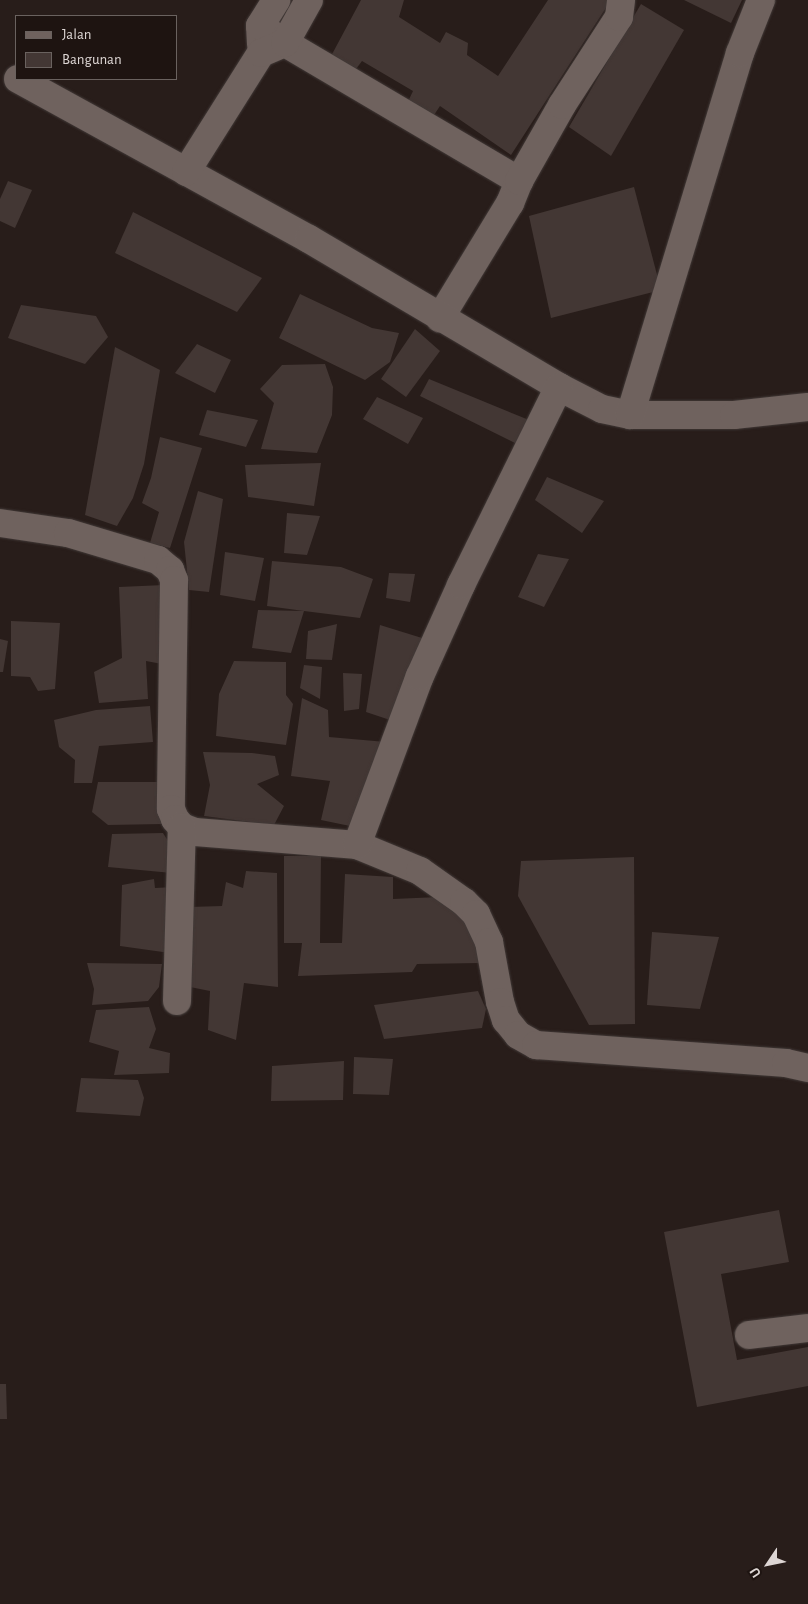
<!DOCTYPE html>
<html>
<head>
<meta charset="utf-8">
<style>
	body { margin:0 }
	#map { position:relative; width:808px; height:1604px; overflow:hidden; background:#281d1a; font-family:"Alegreya Sans",sans-serif }
	div>[style] { position:absolute }
	.building>* { inset:0; background:#433734 }
	.roads { filter:drop-shadow(0 0 1px #413937) drop-shadow(0 0 1px #413937) }
	.minor>* { height:28px; margin:-14px; padding:0 14px; transform-origin:14px; border-radius:14px; background:#6f625e }
	span { translate:-50% -50%; white-space:nowrap; text-align:center; line-height:1.15; -webkit-text-stroke:4px #1e1411; paint-order:stroke }
	.legend { position:absolute; left:15px; top:15px; width:162px; height:65px; box-sizing:border-box; background:#1e1411; border:1px solid #6a625f; margin:0; padding:6px 9px; list-style:none; font-size:15px; color:#ddd6d4 }
	.legend li { display:flex; align-items:center; gap:10px; height:25px }
	.legend b { width:25px; border:1px solid #6a625f }
	.north { position:absolute; left:743px; top:1539px; width:50px; height:50px; -webkit-text-stroke:4px #1e1411; paint-order:stroke; rotate:236deg; font-size:14px; font-weight:700; line-height:20px; text-align:center; color:#ddd6d4 }
	.north::after { content:''; display:block; margin:auto; width:18px; height:22px; background:#ddd6d4; clip-path:polygon(50% 0,100% 100%,50% 72%,0 100%) }
</style>
</head>
<body>
<div id="map">
	<div class="building">
		<i style="clip-path:polygon(361px 0,404px 0,399px 17px,440px 43px,446px 32px,468px 43px,467px 55px,498px 76px,548px 0,611px 0,511px 155px,440px 106px,428px 124px,404px 110px,413px 91px,362px 61px,353px 73px,330px 58px)"></i>
		<i style="clip-path:polygon(684px 0,742px 0,731px 23px)"></i>
		<i style="clip-path:polygon(641px 4px,684px 30px,611px 156px,569px 127px)"></i>
		<i style="clip-path:polygon(8px 181px,32px 190px,15px 228px,0 221px,0 199px)"></i>
		<i style="clip-path:polygon(634px 187px,661px 290px,551px 318px,529px 216px)"></i>
		<i style="clip-path:polygon(133px 212px,262px 278px,237px 312px,115px 253px)"></i>
		<i style="clip-path:polygon(300px 294px,372px 328px,399px 333px,390px 362px,365px 380px,279px 338px)"></i>
		<i style="clip-path:polygon(21px 305px,96px 316px,108px 337px,85px 364px,8px 338px)"></i>
		<i style="clip-path:polygon(415px 329px,440px 351px,406px 397px,381px 379px)"></i>
		<i style="clip-path:polygon(197px 344px,231px 360px,215px 393px,175px 373px)"></i>
		<i style="clip-path:polygon(115px 347px,160px 370px,144px 464px,133px 498px,117px 526px,85px 515px)"></i>
		<i style="clip-path:polygon(325px 364px,333px 387px,332px 415px,317px 453px,261px 449px,274px 403px,260px 389px,282px 365px)"></i>
		<i style="clip-path:polygon(429px 379px,529px 420px,517px 444px,420px 396px)"></i>
		<i style="clip-path:polygon(377px 397px,423px 418px,408px 444px,363px 419px)"></i>
		<i style="clip-path:polygon(207px 410px,258px 420px,246px 447px,199px 435px)"></i>
		<i style="clip-path:polygon(160px 437px,202px 448px,170px 548px,150px 543px,159px 512px,142px 503px,151px 478px)"></i>
		<i style="clip-path:polygon(321px 463px,314px 506px,248px 497px,245px 465px)"></i>
		<i style="clip-path:polygon(547px 477px,604px 501px,582px 533px,535px 500px)"></i>
		<i style="clip-path:polygon(198px 491px,223px 499px,209px 592px,189px 590px,184px 542px)"></i>
		<i style="clip-path:polygon(287px 513px,320px 516px,307px 555px,284px 553px)"></i>
		<i style="clip-path:polygon(225px 552px,264px 558px,255px 601px,220px 595px)"></i>
		<i style="clip-path:polygon(538px 554px,569px 559px,544px 607px,518px 597px)"></i>
		<i style="clip-path:polygon(272px 561px,341px 567px,373px 579px,360px 618px,304px 611px,291px 653px,252px 648px,258px 610px,304px 611px,267px 606px)"></i>
		<i style="clip-path:polygon(389px 573px,415px 574px,410px 602px,386px 598px)"></i>
		<i style="clip-path:polygon(164px 585px,162px 664px,146px 661px,148px 699px,99px 703px,94px 672px,122px 658px,119px 587px)"></i>
		<i style="clip-path:polygon(11px 621px,60px 623px,55px 689px,38px 691px,30px 677px,11px 676px)"></i>
		<i style="clip-path:polygon(337px 624px,332px 660px,306px 659px,308px 631px)"></i>
		<i style="clip-path:polygon(380px 625px,422px 638px,393px 721px,366px 712px)"></i>
		<i style="clip-path:polygon(0 639px,8px 641px,3px 672px,0 672px)"></i>
		<i style="clip-path:polygon(234px 661px,286px 662px,286px 695px,293px 704px,286px 745px,216px 736px,219px 694px)"></i>
		<i style="clip-path:polygon(304px 665px,322px 667px,320px 699px,300px 688px)"></i>
		<i style="clip-path:polygon(343px 673px,362px 674px,359px 709px,344px 711px)"></i>
		<i style="clip-path:polygon(302px 698px,328px 710px,329px 737px,386px 742px,350px 826px,321px 820px,330px 781px,291px 776px)"></i>
		<i style="clip-path:polygon(150px 706px,153px 742px,99px 746px,92px 783px,74px 783px,75px 760px,59px 747px,54px 720px,96px 710px)"></i>
		<i style="clip-path:polygon(203px 752px,252px 753px,275px 756px,279px 775px,257px 784px,284px 806px,274px 825px,204px 816px,210px 785px)"></i>
		<i style="clip-path:polygon(98px 782px,158px 782px,163px 824px,108px 825px,92px 812px)"></i>
		<i style="clip-path:polygon(163px 833px,175px 852px,172px 873px,108px 867px,112px 834px)"></i>
		<i style="clip-path:polygon(284px 856px,321px 856px,320px 943px,342px 943px,345px 874px,393px 877px,393px 899px,439px 897px,466px 914px,480px 963px,417px 964px,412px 972px,298px 976px,302px 943px,284px 943px)"></i>
		<i style="clip-path:polygon(634px 857px,635px 1024px,589px 1025px,518px 896px,521px 861px)"></i>
		<i style="clip-path:polygon(246px 871px,277px 873px,278px 987px,244px 983px,236px 1040px,208px 1030px,210px 991px,185px 986px,189px 907px,222px 906px,226px 882px,243px 888px)"></i>
		<i style="clip-path:polygon(154px 879px,155px 888px,174px 887px,170px 953px,120px 946px,122px 885px)"></i>
		<i style="clip-path:polygon(652px 932px,719px 937px,700px 1009px,647px 1005px)"></i>
		<i style="clip-path:polygon(87px 963px,162px 964px,159px 987px,148px 1001px,92px 1005px,94px 989px)"></i>
		<i style="clip-path:polygon(478px 991px,486px 1009px,482px 1028px,384px 1039px,374px 1005px)"></i>
		<i style="clip-path:polygon(149px 1007px,156px 1029px,149px 1048px,170px 1053px,169px 1073px,114px 1075px,119px 1051px,89px 1042px,96px 1010px)"></i>
		<i style="clip-path:polygon(354px 1057px,393px 1059px,389px 1095px,353px 1094px)"></i>
		<i style="clip-path:polygon(344px 1061px,343px 1100px,271px 1101px,272px 1066px)"></i>
		<i style="clip-path:polygon(81px 1078px,138px 1080px,144px 1098px,140px 1116px,76px 1112px)"></i>
		<i style="clip-path:polygon(779px 1210px,789px 1262px,721px 1274px,737px 1360px,808px 1347px,808px 1386px,697px 1407px,664px 1232px)"></i>
		<i style="clip-path:polygon(0 1384px,6px 1384px,7px 1419px,0 1419px)"></i>
	</div>
	<div class="roads">
		<div class="minor">
			<i style="left:260px;top:26px;width:30px;rotate:34deg"></i>
			<i style="left:285px;top:43px;width:272px;rotate:30.5deg"></i>
			<i style="left:519px;top:181px;width:24px;rotate:112deg"></i>
			<i style="left:510px;top:203px;width:135px;rotate:121.3deg"></i>
			<i style="left:261px;top:44px;width:18px;rotate:-93deg"></i>
			<i style="left:260px;top:26px;width:31px;rotate:-58deg"></i>
			<i style="left:18px;top:79px;width:332px;rotate:28.8deg"></i>
			<i style="left:309px;top:239px;width:291px;rotate:30.6deg"></i>
			<i style="left:559px;top:387px;width:48px;rotate:27.1deg"></i>
			<i style="left:602px;top:409px;width:29px;rotate:12deg"></i>
			<i style="left:630px;top:415px;width:104px"></i>
			<i style="left:734px;top:415px;width:74px;rotate:-6.2deg"></i>
			<i style="left:186px;top:172px;width:141px;rotate:-57.8deg"></i>
			<i style="left:261px;top:53px;width:26px;rotate:-23deg"></i>
			<i style="left:285px;top:43px;width:49px;rotate:-60.8deg"></i>
			<i style="left:519px;top:181px;width:87px;rotate:-60.5deg"></i>
			<i style="left:562px;top:105px;width:105px;rotate:-57.1deg"></i>
			<i style="left:619px;top:17px;width:17px;rotate:-83deg"></i>
			<i style="left:630px;top:415px;width:378px;rotate:-73.1deg"></i>
			<i style="left:740px;top:53px;width:57px;rotate:-68.4deg"></i>
			<i style="left:0;top:523px;width:69px;rotate:8.4deg"></i>
			<i style="left:68px;top:533px;width:94px;rotate:16.7deg"></i>
			<i style="left:158px;top:560px;width:16px;rotate:40deg"></i>
			<i style="left:170px;top:570px;width:11px;rotate:68deg"></i>
			<i style="left:174px;top:580px;width:229px;rotate:90.8deg"></i>
			<i style="left:171px;top:809px;width:11px;rotate:68deg"></i>
			<i style="left:175px;top:819px;width:11px;rotate:49deg"></i>
			<i style="left:182px;top:827px;width:14px;rotate:21deg"></i>
			<i style="left:195px;top:832px;width:163px;rotate:4.6deg"></i>
			<i style="left:357px;top:845px;width:68px;rotate:22.4deg"></i>
			<i style="left:420px;top:871px;width:54px;rotate:35.2deg"></i>
			<i style="left:464px;top:902px;width:17px;rotate:45deg"></i>
			<i style="left:476px;top:914px;width:31px;rotate:65deg"></i>
			<i style="left:489px;top:942px;width:61px;rotate:79.6deg"></i>
			<i style="left:500px;top:1002px;width:19px;rotate:72deg"></i>
			<i style="left:506px;top:1020px;width:19px;rotate:51deg"></i>
			<i style="left:518px;top:1035px;width:21px;rotate:29deg"></i>
			<i style="left:536px;top:1045px;width:251px;rotate:4.1deg"></i>
			<i style="left:786px;top:1063px;width:23px;rotate:13deg"></i>
			<i style="left:357px;top:845px;width:180px;rotate:-69.6deg"></i>
			<i style="left:420px;top:676px;width:100px;rotate:-65.7deg"></i>
			<i style="left:461px;top:585px;width:221px;rotate:-63.7deg"></i>
			<i style="left:177px;top:1001px;width:174px;rotate:-88.4deg"></i>
			<i style="left:749px;top:1335px;width:59px;rotate:-6.8deg"></i>
		</div>
	</div>
	<ul class="legend">
	<li><b style="height:6px;background:#6f625e"></b>Jalan</li>
	<li><b style="height:14px;background:#433734"></b>Bangunan</li>
	</ul>
	<div class="north">U</div>
</div>
</body>
</html>
